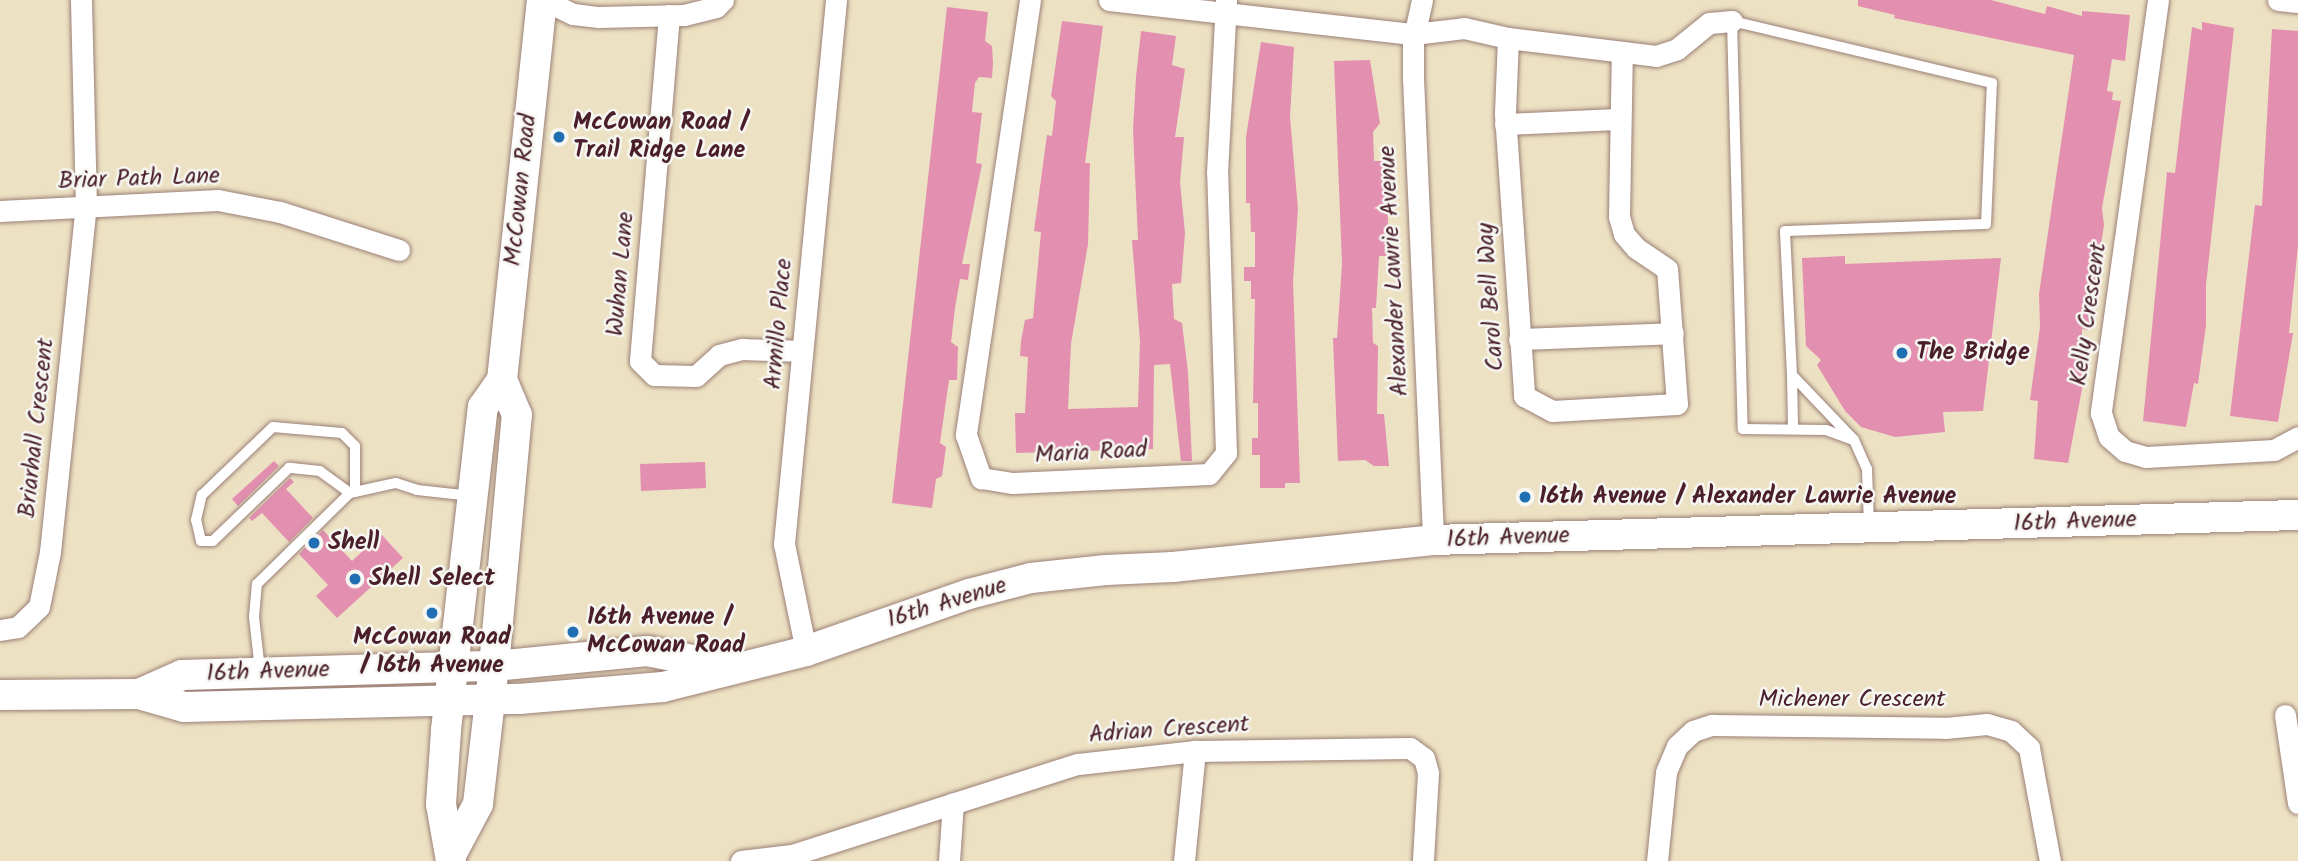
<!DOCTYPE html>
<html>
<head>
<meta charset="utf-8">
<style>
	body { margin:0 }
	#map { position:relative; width:2298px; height:861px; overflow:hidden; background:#ede1c3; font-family:Kalam,sans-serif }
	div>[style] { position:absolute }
	.building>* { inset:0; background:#e28fb0 }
	.roads { filter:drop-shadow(0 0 2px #9c8077) drop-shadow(0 0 2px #9c8077) }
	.service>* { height:10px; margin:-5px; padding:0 5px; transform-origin:5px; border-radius:5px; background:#fff }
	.minor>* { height:21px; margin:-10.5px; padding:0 10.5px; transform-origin:10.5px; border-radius:10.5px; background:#fff }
	.secondary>* { height:30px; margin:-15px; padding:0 15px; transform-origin:15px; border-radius:15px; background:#fff }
	.dots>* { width:19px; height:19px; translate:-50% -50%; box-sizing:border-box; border:4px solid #f6f6f2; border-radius:50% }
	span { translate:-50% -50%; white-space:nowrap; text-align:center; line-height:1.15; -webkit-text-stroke:5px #f6f6f2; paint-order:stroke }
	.poi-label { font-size:24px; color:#4a1f2b; font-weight:700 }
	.left { translate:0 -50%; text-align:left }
	.street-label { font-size:24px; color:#4a1f2b }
</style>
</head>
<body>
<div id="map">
	<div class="building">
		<i style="clip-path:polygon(1858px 0,1991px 0,2045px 14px,2047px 6px,2082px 16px,2082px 11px,2130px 15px,2125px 61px,2112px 59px,2107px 91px,2113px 92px,2112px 100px,2121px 101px,2102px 208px,2104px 225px,2088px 330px,2082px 329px,2082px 389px,2068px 463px,2034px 459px,2038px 401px,2030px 400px,2040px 327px,2039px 294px,2074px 55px,1894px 18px,1895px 15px,1858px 6px)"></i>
		<i style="clip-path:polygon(947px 7px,988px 12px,985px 41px,992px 46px,993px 63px,992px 78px,979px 77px,975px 83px,972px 112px,982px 113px,976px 163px,982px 164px,962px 264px,970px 264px,968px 280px,960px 279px,955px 308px,951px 342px,958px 347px,957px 380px,949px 380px,940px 443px,946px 447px,942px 476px,936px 479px,932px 508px,892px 503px)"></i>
		<i style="clip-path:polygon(1062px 21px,1103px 26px,1085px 163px,1090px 163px,1088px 244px,1071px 344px,1068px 409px,1138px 407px,1140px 341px,1132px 240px,1138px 240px,1133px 130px,1136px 77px,1141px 31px,1176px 36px,1172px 65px,1185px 69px,1175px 137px,1184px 137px,1180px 182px,1185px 233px,1181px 283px,1172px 284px,1174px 319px,1182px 323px,1188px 372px,1192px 461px,1181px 461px,1170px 364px,1154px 365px,1153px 449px,1016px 453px,1015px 413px,1025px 413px,1028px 357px,1020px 356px,1021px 341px,1025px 320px,1033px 318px,1041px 232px,1034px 231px,1047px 135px,1052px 136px,1056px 101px,1051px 96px)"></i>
		<i style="clip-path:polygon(2202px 22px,2234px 28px,2206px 285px,2206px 325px,2198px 384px,2194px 383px,2186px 427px,2143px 421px,2167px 172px,2175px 173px,2192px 27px,2202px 30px)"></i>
		<i style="clip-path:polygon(2272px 29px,2298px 31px,2298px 246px,2289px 333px,2293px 333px,2278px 422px,2230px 416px,2255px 205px,2262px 206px)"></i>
		<i style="clip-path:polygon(1261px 42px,1294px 47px,1290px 117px,1298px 209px,1293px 281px,1300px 483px,1285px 483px,1285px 488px,1260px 488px,1260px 455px,1252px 455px,1252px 438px,1258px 438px,1258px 403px,1253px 403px,1255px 299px,1251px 299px,1251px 281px,1244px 281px,1244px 267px,1255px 267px,1255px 232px,1251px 232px,1250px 203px,1246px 203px,1246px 137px)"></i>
		<i style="clip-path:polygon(1370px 60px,1380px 123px,1373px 132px,1374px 161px,1386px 161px,1389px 256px,1379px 256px,1376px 308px,1372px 308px,1373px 343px,1378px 346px,1377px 414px,1384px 414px,1389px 466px,1374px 466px,1365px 460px,1338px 461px,1333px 338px,1337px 338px,1342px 264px,1334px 61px)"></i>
		<i style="clip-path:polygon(1845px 256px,1845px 264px,2001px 258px,1983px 411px,1943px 412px,1945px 432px,1895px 437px,1861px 427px,1845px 411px,1817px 365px,1821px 360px,1806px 346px,1802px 258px)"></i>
		<i style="clip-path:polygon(274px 461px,279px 466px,238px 506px,232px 499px)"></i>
		<i style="clip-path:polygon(705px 462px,706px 488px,641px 491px,640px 464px)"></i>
		<i style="clip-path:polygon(290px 478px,294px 482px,286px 489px,313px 518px,289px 542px,262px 513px,252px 521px,249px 518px)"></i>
		<i style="clip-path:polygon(323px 530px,352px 561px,381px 534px,403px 558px,337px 618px,316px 596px,328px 585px,299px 554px)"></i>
	</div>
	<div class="roads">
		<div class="service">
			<i style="left:1792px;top:375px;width:53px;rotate:88.9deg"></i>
			<i style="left:1854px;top:440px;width:90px;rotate:-133.6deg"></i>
			<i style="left:1792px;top:375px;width:144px;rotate:-92.8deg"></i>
			<i style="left:1785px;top:231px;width:201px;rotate:-2deg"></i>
			<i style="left:1986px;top:224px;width:141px;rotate:-87.6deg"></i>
			<i style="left:1992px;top:83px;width:267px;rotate:-166.6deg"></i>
			<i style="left:1732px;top:21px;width:408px;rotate:88.5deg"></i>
			<i style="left:1743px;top:429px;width:83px;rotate:0.7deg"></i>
			<i style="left:1826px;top:430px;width:30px;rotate:20deg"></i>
			<i style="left:1854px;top:440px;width:32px;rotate:66deg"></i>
			<i style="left:1867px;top:469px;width:56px;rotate:88deg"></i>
			<i style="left:350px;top:493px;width:37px;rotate:-144deg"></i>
			<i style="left:320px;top:471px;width:31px;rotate:-174deg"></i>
			<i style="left:289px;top:468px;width:105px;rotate:136.2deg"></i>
			<i style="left:213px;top:541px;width:12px;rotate:180deg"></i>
			<i style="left:201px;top:541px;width:22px;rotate:-103deg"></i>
			<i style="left:196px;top:520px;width:26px;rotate:-77deg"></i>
			<i style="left:202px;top:495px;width:98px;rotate:-43.8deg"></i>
			<i style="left:273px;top:427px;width:69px;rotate:5deg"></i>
			<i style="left:342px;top:433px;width:18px;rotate:45deg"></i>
			<i style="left:355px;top:446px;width:46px;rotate:90deg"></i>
			<i style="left:260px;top:670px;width:53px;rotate:-96.5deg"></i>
			<i style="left:254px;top:617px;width:33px;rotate:-85deg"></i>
			<i style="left:257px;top:584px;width:130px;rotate:-44.4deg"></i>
			<i style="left:350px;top:493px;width:47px;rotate:-12.3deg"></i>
			<i style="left:396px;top:483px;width:22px;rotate:18deg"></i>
			<i style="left:417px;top:490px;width:55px;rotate:6.2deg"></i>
		</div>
		<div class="minor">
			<i style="left:544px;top:0;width:32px;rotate:26deg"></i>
			<i style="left:573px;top:14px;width:26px;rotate:7deg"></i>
			<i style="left:599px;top:17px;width:85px;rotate:-1.3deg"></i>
			<i style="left:684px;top:15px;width:33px;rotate:-14deg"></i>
			<i style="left:716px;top:7px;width:10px;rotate:-45deg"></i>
			<i style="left:1030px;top:0;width:440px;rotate:98.4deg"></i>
			<i style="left:966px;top:435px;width:46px;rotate:70.8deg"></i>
			<i style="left:981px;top:478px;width:32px;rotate:9deg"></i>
			<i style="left:1013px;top:483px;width:196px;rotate:-2.6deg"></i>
			<i style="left:1209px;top:474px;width:27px;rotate:-51deg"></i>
			<i style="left:1226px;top:453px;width:280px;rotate:-91.8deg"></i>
			<i style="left:1217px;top:173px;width:173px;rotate:-87deg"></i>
			<i style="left:1109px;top:0;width:307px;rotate:6.4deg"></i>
			<i style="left:1414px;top:34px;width:50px;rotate:-6.8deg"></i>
			<i style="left:1464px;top:28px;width:45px;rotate:12.8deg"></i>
			<i style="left:1508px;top:38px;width:149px;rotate:6.9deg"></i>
			<i style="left:1656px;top:56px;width:22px;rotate:-18deg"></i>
			<i style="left:1677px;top:49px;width:41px;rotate:-39.1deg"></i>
			<i style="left:1709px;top:23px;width:23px;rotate:-5deg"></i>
			<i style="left:1422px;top:0;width:42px;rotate:102.4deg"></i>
			<i style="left:1413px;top:41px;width:37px;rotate:90deg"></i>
			<i style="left:1413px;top:78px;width:462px;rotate:87.5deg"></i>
			<i style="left:2158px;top:0;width:417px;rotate:97.9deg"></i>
			<i style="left:2101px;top:413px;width:25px;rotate:72deg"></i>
			<i style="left:2109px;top:437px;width:21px;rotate:41deg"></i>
			<i style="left:2125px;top:451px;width:22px;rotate:16deg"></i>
			<i style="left:2146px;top:457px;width:128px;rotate:-3.1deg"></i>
			<i style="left:2274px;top:450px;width:27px;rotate:-28deg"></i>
			<i style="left:2278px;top:0;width:20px;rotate:6deg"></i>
			<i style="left:669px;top:15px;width:347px;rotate:94.8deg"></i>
			<i style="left:640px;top:361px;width:20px;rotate:45deg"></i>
			<i style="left:654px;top:375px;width:42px;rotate:1.4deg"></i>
			<i style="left:696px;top:376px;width:31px;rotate:-42deg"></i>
			<i style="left:719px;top:355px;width:24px;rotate:-15deg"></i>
			<i style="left:742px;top:349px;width:60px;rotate:1.9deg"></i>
			<i style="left:1508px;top:38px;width:76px;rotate:92.3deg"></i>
			<i style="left:1505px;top:114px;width:283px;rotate:86.1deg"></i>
			<i style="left:1524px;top:396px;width:32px;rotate:28deg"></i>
			<i style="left:1552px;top:411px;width:125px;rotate:-3.2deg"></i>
			<i style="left:1677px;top:404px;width:135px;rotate:-94.2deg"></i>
			<i style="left:1667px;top:269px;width:37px;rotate:-146deg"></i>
			<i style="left:1636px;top:248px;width:18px;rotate:-131deg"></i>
			<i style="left:1624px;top:234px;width:18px;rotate:-106deg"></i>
			<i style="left:1619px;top:217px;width:165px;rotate:-89deg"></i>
			<i style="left:1505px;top:124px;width:113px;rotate:-2.5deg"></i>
			<i style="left:0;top:211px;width:218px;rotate:-2.9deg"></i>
			<i style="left:218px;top:200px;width:63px;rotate:11deg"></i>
			<i style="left:280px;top:212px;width:125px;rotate:17.7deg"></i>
			<i style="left:1519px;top:339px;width:154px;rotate:-2.2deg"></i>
			<i style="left:0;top:630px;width:18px;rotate:-9deg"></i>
			<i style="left:18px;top:627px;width:29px;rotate:-44deg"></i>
			<i style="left:39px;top:607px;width:56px;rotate:-78.7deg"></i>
			<i style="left:50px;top:552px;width:348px;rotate:-84.1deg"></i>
			<i style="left:86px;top:206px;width:206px;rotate:-91.4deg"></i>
			<i style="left:806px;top:651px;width:109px;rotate:-101.6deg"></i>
			<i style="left:784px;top:544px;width:546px;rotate:-84.54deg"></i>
			<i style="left:2285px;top:715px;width:89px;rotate:81.6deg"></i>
			<i style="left:741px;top:861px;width:51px;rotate:-6.7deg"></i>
			<i style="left:792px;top:855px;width:300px;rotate:-17.7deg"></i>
			<i style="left:1078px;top:764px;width:118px;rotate:-6.3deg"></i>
			<i style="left:1195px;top:751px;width:215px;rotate:-0.8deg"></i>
			<i style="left:1410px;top:748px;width:17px;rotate:36deg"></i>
			<i style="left:1424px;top:758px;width:16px;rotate:75deg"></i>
			<i style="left:1428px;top:773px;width:88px;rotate:93.3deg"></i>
			<i style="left:949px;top:861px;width:58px;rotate:-86.1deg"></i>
			<i style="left:1184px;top:861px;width:111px;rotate:-84.3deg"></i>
			<i style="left:1657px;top:861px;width:89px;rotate:-84.2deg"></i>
			<i style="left:1666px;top:772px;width:28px;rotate:-67deg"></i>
			<i style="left:1677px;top:746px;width:22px;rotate:-43deg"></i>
			<i style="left:1693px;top:731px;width:20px;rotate:-18deg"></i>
			<i style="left:1712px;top:725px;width:233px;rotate:0.7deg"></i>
			<i style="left:1945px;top:728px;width:42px;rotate:-5.4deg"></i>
			<i style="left:1987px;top:724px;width:25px;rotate:16deg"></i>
			<i style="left:2011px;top:731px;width:25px;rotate:43deg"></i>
			<i style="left:2029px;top:748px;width:115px;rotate:79.5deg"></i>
		</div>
		<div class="secondary">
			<i style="left:139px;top:694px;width:47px;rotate:-23.8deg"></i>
			<i style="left:182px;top:675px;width:312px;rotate:-1.7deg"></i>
			<i style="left:494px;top:666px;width:154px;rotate:-5.6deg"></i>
			<i style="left:647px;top:651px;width:82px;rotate:11.3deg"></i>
			<i style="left:0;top:695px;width:139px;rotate:-0.4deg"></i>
			<i style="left:139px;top:694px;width:47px;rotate:16.1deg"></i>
			<i style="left:184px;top:707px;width:335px;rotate:-1.4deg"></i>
			<i style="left:519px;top:699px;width:144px;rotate:-4.8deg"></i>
			<i style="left:663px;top:687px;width:147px;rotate:-14.1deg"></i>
			<i style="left:806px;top:651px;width:173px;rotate:-19.3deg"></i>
			<i style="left:969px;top:594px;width:64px;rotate:-14.5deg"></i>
			<i style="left:1031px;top:578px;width:75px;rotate:-6.1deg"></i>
			<i style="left:1106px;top:570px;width:67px;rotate:-2.6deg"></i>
			<i style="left:1173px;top:567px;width:261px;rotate:-5.9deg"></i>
			<i style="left:1433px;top:540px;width:865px;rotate:-1.66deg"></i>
			<i style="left:452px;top:853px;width:55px;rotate:-62deg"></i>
			<i style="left:478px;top:804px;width:139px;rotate:-83.4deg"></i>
			<i style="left:494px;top:666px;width:252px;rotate:-84.8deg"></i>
			<i style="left:517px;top:415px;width:38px;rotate:-113deg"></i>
			<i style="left:502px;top:380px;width:382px;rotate:-84deg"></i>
			<i style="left:451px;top:861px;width:58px;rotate:-100deg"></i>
			<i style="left:441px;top:804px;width:74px;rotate:-86.1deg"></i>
			<i style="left:446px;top:730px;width:325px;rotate:-83.5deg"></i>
			<i style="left:483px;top:407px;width:33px;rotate:-55deg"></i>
		</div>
	</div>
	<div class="dots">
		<i style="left:559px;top:137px;background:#1f6fb2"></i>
		<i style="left:1902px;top:353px;background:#1f6fb2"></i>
		<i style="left:1525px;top:497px;background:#1f6fb2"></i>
		<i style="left:314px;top:543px;background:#1f6fb2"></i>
		<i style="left:355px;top:579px;background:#1f6fb2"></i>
		<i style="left:432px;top:613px;background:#1f6fb2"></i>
		<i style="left:573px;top:632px;background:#1f6fb2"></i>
	</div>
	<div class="poi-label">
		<span class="left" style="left:573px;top:137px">McCowan Road /<br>Trail Ridge Lane</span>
		<span class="left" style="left:1916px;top:353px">The Bridge</span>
		<span class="left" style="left:1539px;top:497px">16th Avenue / Alexander Lawrie Avenue</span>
		<span class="left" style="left:328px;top:543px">Shell</span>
		<span class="left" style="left:369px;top:579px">Shell Select</span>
		<span class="left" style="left:587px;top:632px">16th Avenue /<br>McCowan Road</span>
		<span style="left:432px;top:652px">McCowan Road<br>/ 16th Avenue</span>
	</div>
	<div class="street-label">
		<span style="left:139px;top:179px;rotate:-2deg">Briar Path Lane</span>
		<span style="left:521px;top:190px;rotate:-84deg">McCowan Road</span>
		<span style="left:1394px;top:271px;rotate:-93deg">Alexander Lawrie Avenue</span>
		<span style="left:621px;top:274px;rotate:-85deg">Wuhan Lane</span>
		<span style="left:1491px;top:297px;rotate:-94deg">Carol Bell Way</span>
		<span style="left:2089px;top:314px;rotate:-82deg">Kelly Crescent</span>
		<span style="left:779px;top:324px;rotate:-85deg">Armillo Place</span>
		<span style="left:37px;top:428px;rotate:-84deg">Briarhall Crescent</span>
		<span style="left:1091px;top:453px;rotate:-3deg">Maria Road</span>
		<span style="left:2075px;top:522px;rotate:-2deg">16th Avenue</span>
		<span style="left:1508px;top:538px;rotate:-2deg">16th Avenue</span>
		<span style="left:947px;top:603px;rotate:-17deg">16th Avenue</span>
		<span style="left:268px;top:672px;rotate:-2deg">16th Avenue</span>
		<span style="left:1852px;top:700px">Michener Crescent</span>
		<span style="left:1169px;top:730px;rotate:-4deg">Adrian Crescent</span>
	</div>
</div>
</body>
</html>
